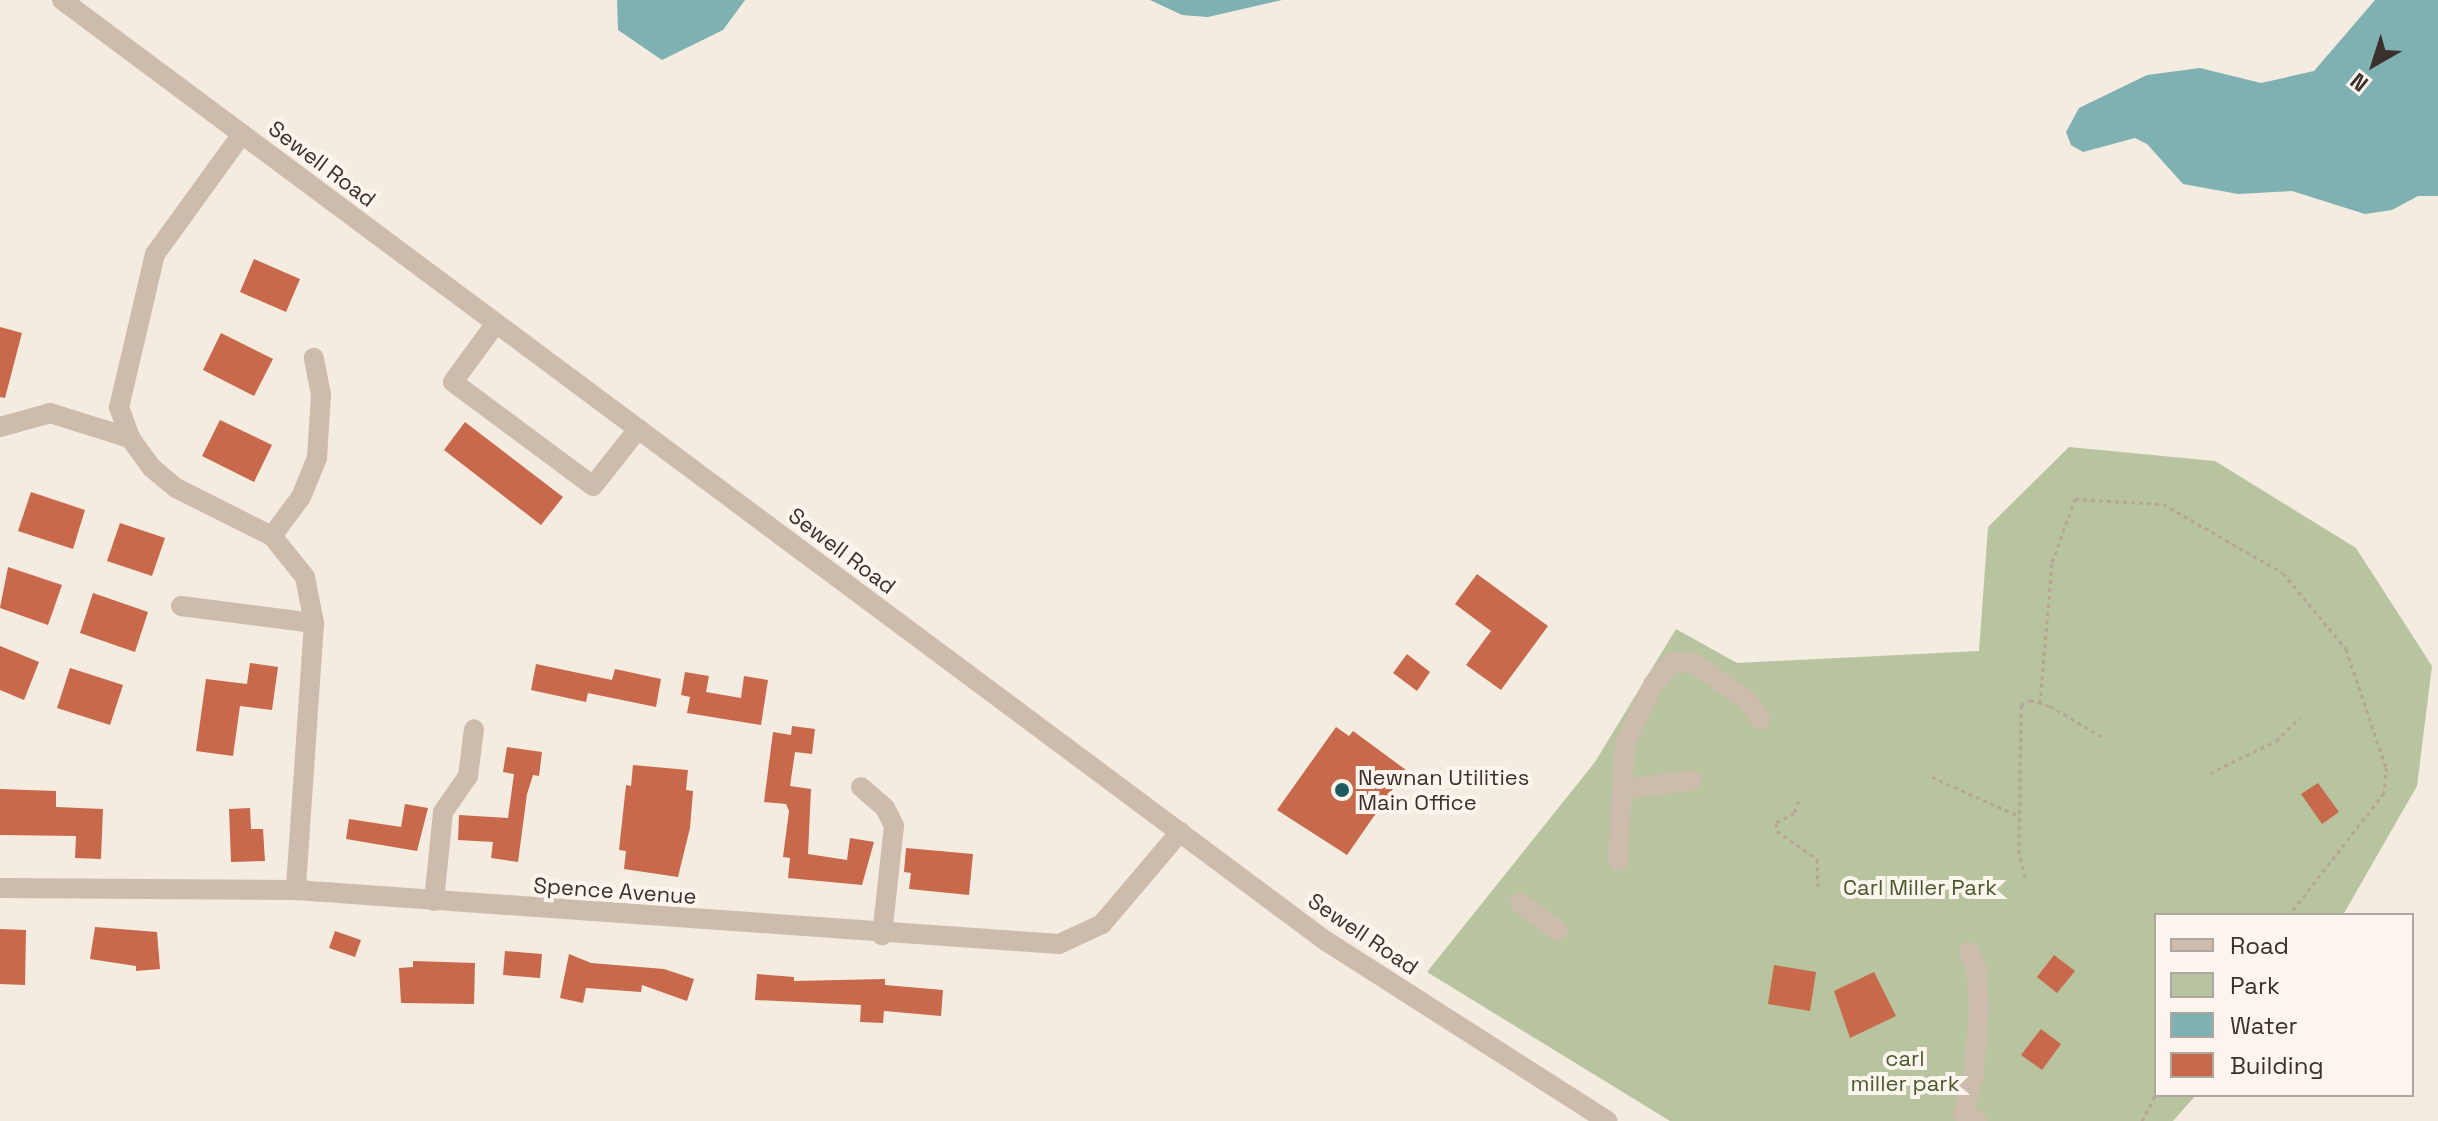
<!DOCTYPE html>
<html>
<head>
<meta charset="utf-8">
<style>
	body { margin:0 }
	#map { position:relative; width:2438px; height:1121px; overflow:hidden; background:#f4ebe1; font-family:"Space Grotesk",sans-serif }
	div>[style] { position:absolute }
	.green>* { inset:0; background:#b8c4a0 }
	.water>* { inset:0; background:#7fb0b2 }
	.building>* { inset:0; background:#c8694b }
	.path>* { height:3px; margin-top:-1.5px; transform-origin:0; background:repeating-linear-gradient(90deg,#b9a596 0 4px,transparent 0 8px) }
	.minor>* { height:20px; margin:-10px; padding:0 10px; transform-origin:10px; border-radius:10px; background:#cdbbac }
	.dots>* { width:22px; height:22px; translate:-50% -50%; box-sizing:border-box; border:4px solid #fbf5ee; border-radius:50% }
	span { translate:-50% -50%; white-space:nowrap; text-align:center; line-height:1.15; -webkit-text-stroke:8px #fbf5ee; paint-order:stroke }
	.street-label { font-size:22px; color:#3b302b }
	.poi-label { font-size:22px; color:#3b302b }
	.left { translate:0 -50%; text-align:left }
	.park-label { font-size:22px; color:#4a5a2e }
	.legend { position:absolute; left:2154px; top:913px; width:260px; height:184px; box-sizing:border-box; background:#fbf5ee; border:2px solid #aea6a0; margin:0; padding:10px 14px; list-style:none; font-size:24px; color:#3b302b }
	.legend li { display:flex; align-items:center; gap:16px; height:40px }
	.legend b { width:40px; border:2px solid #aea6a0 }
	.north { position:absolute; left:2334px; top:24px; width:80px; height:80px; -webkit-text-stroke:6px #fbf5ee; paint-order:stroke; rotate:219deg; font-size:22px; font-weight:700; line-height:32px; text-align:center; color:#3b302b }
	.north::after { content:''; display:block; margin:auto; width:28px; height:36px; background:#3b302b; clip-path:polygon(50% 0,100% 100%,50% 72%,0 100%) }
</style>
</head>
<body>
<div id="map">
	<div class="green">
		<i style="clip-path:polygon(2069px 447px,2215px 461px,2356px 548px,2432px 666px,2417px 786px,2343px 915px,2156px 915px,2156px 1095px,2196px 1095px,2173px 1121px,1670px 1121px,1427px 972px,1595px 762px,1676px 629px,1737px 663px,1979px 651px,1988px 527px)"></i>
	</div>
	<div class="water">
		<i style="clip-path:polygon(617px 0,745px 0,723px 30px,662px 60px,618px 30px)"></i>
		<i style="clip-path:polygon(1150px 0,1282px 0,1208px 17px,1182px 15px)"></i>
		<i style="clip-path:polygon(2375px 0,2438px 0,2438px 196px,2418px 196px,2392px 210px,2365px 214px,2292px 191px,2238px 194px,2183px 184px,2147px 144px,2135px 138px,2083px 152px,2071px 145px,2066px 132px,2079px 108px,2147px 75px,2200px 68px,2261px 83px,2314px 71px)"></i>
	</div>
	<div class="building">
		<i style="clip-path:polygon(254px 259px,300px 279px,286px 312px,240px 292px)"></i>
		<i style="clip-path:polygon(0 327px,22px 333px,5px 398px,0 397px)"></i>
		<i style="clip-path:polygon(221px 333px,273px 359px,254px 396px,203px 370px)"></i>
		<i style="clip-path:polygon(220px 420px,272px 445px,254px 482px,202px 456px)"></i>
		<i style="clip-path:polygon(465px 422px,563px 497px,541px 525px,444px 450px)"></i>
		<i style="clip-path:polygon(31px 492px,85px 510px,73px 549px,18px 531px)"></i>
		<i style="clip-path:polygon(120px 523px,165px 538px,152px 576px,107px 561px)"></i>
		<i style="clip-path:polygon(8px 567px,62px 585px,48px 625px,0 608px)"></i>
		<i style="clip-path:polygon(1477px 574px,1548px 626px,1501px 690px,1466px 665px,1491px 631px,1455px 604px)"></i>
		<i style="clip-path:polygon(93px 593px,148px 612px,135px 652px,80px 633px)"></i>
		<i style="clip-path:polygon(0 646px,39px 662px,24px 700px,0 690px)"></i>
		<i style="clip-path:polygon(1407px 654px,1430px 672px,1417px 691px,1393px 673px)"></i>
		<i style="clip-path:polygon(250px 663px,278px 667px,272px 710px,240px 706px,233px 756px,196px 751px,206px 679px,247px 684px)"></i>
		<i style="clip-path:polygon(536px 664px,612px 680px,615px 669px,661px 679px,656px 707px,588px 693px,586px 702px,531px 690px)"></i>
		<i style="clip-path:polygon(70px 668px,123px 685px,110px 725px,57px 708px)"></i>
		<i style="clip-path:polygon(685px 672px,709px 676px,706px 692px,741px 698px,744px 676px,768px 680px,761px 725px,687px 713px,690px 697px,681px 695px)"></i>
		<i style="clip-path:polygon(792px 726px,815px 729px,812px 754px,795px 752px,790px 786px,811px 789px,808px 854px,847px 860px,850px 838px,874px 842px,862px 885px,788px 878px,790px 858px,783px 857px,789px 811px,786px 804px,764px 802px,773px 732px,791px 735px)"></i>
		<i style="clip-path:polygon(1336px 727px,1349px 736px,1353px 731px,1406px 770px,1347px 855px,1277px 810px)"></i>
		<i style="clip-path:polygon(507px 747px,542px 752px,539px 776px,533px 775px,527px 794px,518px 862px,491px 858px,493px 842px,458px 840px,459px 815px,508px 818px,514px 774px,503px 772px)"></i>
		<i style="clip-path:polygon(633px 765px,688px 770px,686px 790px,693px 791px,690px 828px,678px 877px,624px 869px,626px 851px,619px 850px,626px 785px,631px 786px)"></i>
		<i style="clip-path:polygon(2318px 783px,2339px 812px,2322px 824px,2301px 794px)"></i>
		<i style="clip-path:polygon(0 789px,56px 791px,56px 807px,103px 809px,101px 859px,75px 858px,76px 836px,0 835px)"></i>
		<i style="clip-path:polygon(405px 804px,428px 808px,417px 851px,346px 839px,349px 819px,401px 827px)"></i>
		<i style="clip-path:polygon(250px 808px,251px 829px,263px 829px,265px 861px,231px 862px,229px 809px)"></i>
		<i style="clip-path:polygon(906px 848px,973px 854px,969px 895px,909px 889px,911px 873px,904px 872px)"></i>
		<i style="clip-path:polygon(95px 927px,157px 932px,160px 969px,136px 971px,136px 966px,90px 959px)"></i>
		<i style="clip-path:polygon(0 929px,26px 930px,25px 985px,0 984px)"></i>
		<i style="clip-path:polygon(335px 931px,361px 940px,355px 957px,329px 948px)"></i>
		<i style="clip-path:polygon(505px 951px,542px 954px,540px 978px,503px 975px)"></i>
		<i style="clip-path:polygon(569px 954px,591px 963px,664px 969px,694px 979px,687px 1001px,642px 985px,641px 992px,586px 988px,583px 1003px,560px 998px)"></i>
		<i style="clip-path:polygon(2054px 955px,2075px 971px,2057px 993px,2037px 977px)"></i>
		<i style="clip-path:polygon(413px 961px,475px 963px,474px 1004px,401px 1003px,399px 968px,413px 967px)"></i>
		<i style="clip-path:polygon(1774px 965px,1816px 972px,1810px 1011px,1768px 1004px)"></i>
		<i style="clip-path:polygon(1874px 972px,1896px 1016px,1850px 1038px,1834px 991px)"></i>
		<i style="clip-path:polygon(757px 974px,794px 977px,794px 981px,885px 979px,885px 985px,943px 990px,941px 1016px,884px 1011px,883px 1023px,860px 1022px,861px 1005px,755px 1000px)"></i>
		<i style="clip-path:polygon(2041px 1029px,2061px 1044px,2042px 1070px,2021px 1055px)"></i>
	</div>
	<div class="path">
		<i style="left:2040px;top:703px;width:142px;rotate:-85.1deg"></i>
		<i style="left:2052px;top:562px;width:67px;rotate:-69.9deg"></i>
		<i style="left:2075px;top:499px;width:88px;rotate:3.3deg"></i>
		<i style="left:2163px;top:504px;width:138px;rotate:29.9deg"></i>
		<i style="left:2283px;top:573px;width:99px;rotate:50.3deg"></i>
		<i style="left:2346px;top:649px;width:125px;rotate:71.3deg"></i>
		<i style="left:2386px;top:767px;width:26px;rotate:94deg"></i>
		<i style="left:2384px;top:793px;width:155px;rotate:127.9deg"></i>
		<i style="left:2210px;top:773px;width:73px;rotate:-25.9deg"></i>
		<i style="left:2276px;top:741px;width:33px;rotate:-45deg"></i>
		<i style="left:1932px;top:777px;width:95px;rotate:24.1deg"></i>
		<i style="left:1799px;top:801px;width:13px;rotate:113deg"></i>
		<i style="left:1794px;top:813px;width:21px;rotate:151deg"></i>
		<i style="left:1776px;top:823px;width:8px;rotate:83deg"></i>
		<i style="left:1777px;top:831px;width:49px;rotate:35deg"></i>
		<i style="left:1817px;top:859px;width:30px;rotate:88deg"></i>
		<i style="left:2025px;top:877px;width:25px;rotate:-104deg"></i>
		<i style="left:2019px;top:853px;width:148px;rotate:-89.2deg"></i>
		<i style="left:2021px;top:705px;width:10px;rotate:-29deg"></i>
		<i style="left:2030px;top:700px;width:21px;rotate:17deg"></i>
		<i style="left:2050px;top:706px;width:59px;rotate:30.5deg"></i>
		<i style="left:2142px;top:1121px;width:30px;rotate:-63deg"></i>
	</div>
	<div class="minor">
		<i style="left:62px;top:0;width:1576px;rotate:36.67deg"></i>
		<i style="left:1326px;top:941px;width:334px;rotate:32.6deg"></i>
		<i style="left:242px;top:134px;width:148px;rotate:125.9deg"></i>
		<i style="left:155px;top:254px;width:157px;rotate:103.2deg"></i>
		<i style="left:119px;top:407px;width:33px;rotate:70deg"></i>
		<i style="left:130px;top:438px;width:37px;rotate:54deg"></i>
		<i style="left:152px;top:468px;width:31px;rotate:40deg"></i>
		<i style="left:176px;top:488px;width:107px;rotate:26.6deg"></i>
		<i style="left:272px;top:536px;width:53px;rotate:51.2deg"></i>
		<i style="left:305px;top:577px;width:47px;rotate:78.9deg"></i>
		<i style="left:314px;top:623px;width:268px;rotate:93.9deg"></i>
		<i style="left:496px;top:323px;width:73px;rotate:126.1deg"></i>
		<i style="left:453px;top:382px;width:174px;rotate:36.6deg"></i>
		<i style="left:593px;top:486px;width:73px;rotate:-51.7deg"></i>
		<i style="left:0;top:427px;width:52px;rotate:-15.6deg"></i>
		<i style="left:50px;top:413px;width:84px;rotate:17.4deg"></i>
		<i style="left:272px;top:536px;width:49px;rotate:-53.4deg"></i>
		<i style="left:301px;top:497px;width:42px;rotate:-67.7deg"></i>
		<i style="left:317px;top:458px;width:63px;rotate:-86.4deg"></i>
		<i style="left:321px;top:395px;width:38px;rotate:-101deg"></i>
		<i style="left:181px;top:606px;width:134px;rotate:7.3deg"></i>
		<i style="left:1692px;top:780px;width:71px;rotate:171.9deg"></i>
		<i style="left:1622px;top:790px;width:47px;rotate:-86.3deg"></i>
		<i style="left:1625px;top:743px;width:67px;rotate:-64.2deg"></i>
		<i style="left:1654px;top:683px;width:28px;rotate:-49deg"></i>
		<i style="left:1672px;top:662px;width:22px;rotate:3deg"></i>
		<i style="left:1694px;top:663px;width:66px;rotate:35.1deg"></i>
		<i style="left:1748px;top:701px;width:22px;rotate:56deg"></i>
		<i style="left:861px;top:787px;width:32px;rotate:41deg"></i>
		<i style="left:885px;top:808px;width:20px;rotate:63deg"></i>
		<i style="left:894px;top:826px;width:110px;rotate:96.3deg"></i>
		<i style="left:1618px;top:861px;width:71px;rotate:-86.8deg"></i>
		<i style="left:0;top:888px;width:296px;rotate:0.4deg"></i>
		<i style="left:296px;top:890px;width:765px;rotate:4.05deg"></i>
		<i style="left:1059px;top:944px;width:47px;rotate:-24.9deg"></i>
		<i style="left:1102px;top:924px;width:121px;rotate:-49.7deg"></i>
		<i style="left:434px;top:901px;width:89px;rotate:-84.2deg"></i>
		<i style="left:443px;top:812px;width:44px;rotate:-55.2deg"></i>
		<i style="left:468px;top:776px;width:47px;rotate:-82.7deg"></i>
		<i style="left:1520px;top:903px;width:47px;rotate:36.4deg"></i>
		<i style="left:1969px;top:952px;width:17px;rotate:65deg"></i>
		<i style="left:1976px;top:967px;width:40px;rotate:85.7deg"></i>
		<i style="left:1979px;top:1007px;width:68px;rotate:94.2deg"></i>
		<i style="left:1974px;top:1075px;width:40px;rotate:106deg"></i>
		<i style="left:1963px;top:1113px;width:16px;rotate:30deg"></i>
	</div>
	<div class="dots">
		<i style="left:1342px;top:790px;background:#1f5a5e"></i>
	</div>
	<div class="street-label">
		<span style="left:322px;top:164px;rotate:37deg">Sewell Road</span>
		<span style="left:842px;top:551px;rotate:37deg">Sewell Road</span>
		<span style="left:615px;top:891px;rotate:4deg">Spence Avenue</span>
		<span style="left:1363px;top:934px;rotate:34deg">Sewell Road</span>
	</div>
	<div class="poi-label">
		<span class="left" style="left:1358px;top:790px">Newnan Utilities<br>Main Office</span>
	</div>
	<div class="park-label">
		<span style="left:1920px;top:888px">Carl Miller Park</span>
		<span style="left:1905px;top:1071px">carl<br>miller park</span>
	</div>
	<ul class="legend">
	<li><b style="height:10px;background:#cdbbac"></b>Road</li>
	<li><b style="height:22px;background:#b8c4a0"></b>Park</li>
	<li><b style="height:22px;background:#7fb0b2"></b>Water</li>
	<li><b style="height:22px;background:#c8694b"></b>Building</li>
	</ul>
	<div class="north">N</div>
</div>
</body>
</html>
